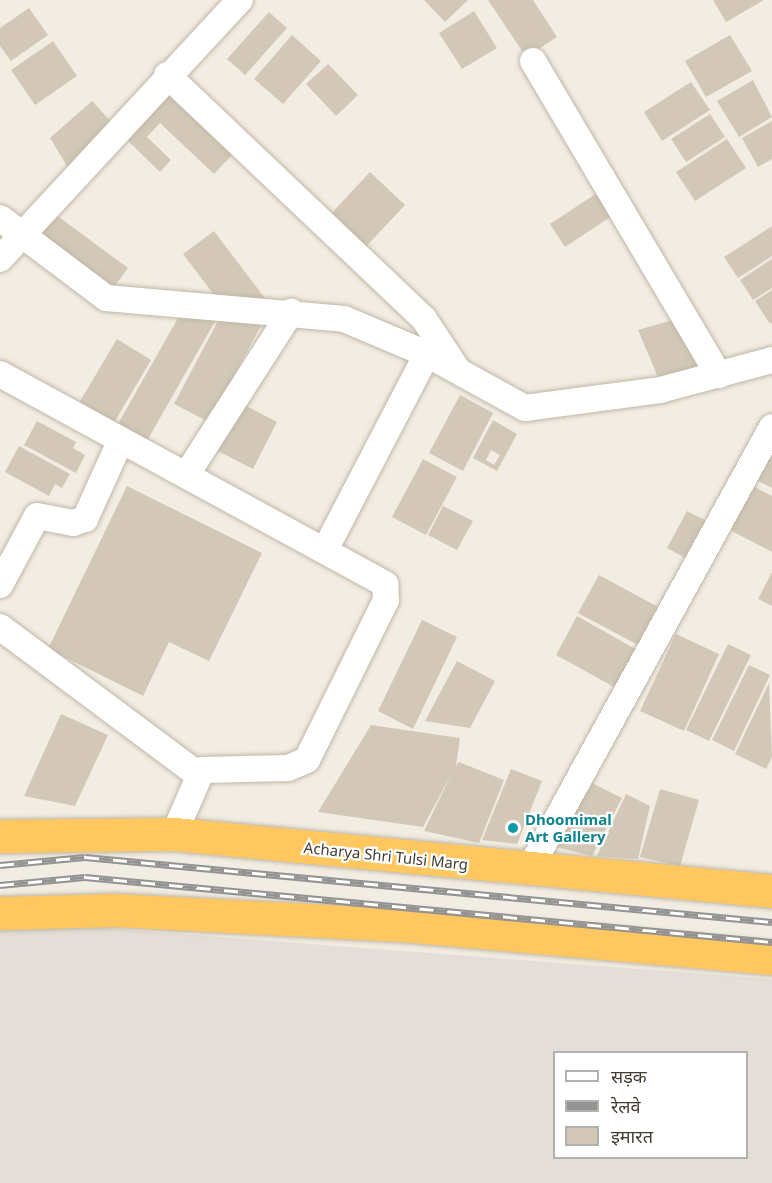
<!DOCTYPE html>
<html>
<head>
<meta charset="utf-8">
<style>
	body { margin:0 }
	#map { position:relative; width:772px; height:1183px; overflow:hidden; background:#f2ede2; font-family:"Noto Sans","Noto Sans Devanagari",sans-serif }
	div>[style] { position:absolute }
	.industrial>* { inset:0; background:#e3ded7 }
	.building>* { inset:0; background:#d3c8b7 }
	.roads { filter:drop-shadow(0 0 2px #c0b7a7) drop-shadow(0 0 2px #c0b7a7) }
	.minor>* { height:26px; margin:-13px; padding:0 13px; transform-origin:13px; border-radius:13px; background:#fff }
	.highway>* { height:33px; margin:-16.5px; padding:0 16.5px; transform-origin:16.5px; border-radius:16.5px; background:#ffc75f }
	.rail>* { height:7px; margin-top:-3.5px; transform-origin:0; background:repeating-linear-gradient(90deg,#fff 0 14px,#939393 0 28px); box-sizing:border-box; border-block:2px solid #939393 }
	.dots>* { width:16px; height:16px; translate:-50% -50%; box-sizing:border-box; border:3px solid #fff; border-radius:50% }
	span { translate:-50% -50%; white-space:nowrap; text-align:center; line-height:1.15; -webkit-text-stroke:4.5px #fff; paint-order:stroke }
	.culture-label { font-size:15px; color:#0d838f; font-weight:700 }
	.left { translate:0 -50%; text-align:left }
	.street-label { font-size:15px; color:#433c32 }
	.legend { position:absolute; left:553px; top:1051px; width:195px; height:108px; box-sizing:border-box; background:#fff; border:2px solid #b4b1ad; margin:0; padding:8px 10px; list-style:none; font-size:18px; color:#433c32 }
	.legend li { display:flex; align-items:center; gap:12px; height:30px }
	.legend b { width:30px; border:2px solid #b4b1ad }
</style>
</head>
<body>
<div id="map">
	<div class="industrial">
		<i style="clip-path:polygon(evenodd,74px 926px,772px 979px,772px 1183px,0 1183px,0 929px,74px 926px,554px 1052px,746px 1052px,746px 1158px,554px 1158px,554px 1052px)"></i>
	</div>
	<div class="building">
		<i style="clip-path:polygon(424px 0,468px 0,445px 22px)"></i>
		<i style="clip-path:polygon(488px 0,533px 0,557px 37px,526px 57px)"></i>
		<i style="clip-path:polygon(713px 0,764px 0,726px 22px)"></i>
		<i style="clip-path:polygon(29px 8px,48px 35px,11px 61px,0 46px,0 28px)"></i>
		<i style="clip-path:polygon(474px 11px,497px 48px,462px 69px,439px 33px)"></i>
		<i style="clip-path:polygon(269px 12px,287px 28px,245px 75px,227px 59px)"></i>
		<i style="clip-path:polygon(292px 35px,321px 61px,283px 104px,254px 79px)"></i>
		<i style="clip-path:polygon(730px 35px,752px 71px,706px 97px,685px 61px)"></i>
		<i style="clip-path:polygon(53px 41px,77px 76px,35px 105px,11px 70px)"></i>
		<i style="clip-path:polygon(328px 64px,358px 95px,336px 116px,306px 84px)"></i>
		<i style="clip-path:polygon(753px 80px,772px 117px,739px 137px,717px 101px)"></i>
		<i style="clip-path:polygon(691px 82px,710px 110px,662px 141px,644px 112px)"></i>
		<i style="clip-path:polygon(161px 88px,232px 155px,214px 174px,160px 123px,147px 137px,171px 160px,160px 172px,119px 132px)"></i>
		<i style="clip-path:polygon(92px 101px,116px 127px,69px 169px,50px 138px)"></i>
		<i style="clip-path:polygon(710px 114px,725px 137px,686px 162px,671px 139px)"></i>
		<i style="clip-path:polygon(772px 121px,772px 159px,758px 167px,742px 138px)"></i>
		<i style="clip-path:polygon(727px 139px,746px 168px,695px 201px,676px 172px)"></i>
		<i style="clip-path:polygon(370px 172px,405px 205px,361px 252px,326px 219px)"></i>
		<i style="clip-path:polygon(597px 193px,612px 216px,565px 247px,550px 224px)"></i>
		<i style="clip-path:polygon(48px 209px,128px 268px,108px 295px,28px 237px)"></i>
		<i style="clip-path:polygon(772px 226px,772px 256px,738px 278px,724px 257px)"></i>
		<i style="clip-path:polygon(214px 231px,270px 305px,221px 304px,183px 254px)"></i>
		<i style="clip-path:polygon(772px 259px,772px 288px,753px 300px,740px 280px)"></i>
		<i style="clip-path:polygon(772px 290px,772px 323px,770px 324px,755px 301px)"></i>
		<i style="clip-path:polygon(182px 311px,217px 318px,144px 446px,115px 429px)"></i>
		<i style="clip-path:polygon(220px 317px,264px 320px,209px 422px,174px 404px)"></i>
		<i style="clip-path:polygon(673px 320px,701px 373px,663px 389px,638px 330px)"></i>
		<i style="clip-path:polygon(117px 339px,151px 360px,108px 433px,73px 413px)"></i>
		<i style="clip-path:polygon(460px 395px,493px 413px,463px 471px,429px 453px)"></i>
		<i style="clip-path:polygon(235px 400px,277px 422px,253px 469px,210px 447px)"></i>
		<i style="clip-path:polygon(evenodd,493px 420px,517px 434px,497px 471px,473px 458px,493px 420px,491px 450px,500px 455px,494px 465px,486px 460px,491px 450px)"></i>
		<i style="clip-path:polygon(37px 421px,76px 442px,73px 448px,85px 455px,76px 473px,24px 445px)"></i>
		<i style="clip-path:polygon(19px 446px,70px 474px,62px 488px,55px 484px,49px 496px,5px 472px)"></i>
		<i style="clip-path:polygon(772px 448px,772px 488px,755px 479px)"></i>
		<i style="clip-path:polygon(423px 459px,457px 477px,426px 535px,392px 517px)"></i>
		<i style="clip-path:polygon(749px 484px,772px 496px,772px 552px,726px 528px)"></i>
		<i style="clip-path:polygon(127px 486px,262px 553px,209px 661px,169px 642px,143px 696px,48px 649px)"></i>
		<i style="clip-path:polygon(443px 506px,473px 521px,457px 550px,428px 535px)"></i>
		<i style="clip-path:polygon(687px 511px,715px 525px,695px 563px,667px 548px)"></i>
		<i style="clip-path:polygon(772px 572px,772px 606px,758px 599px)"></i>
		<i style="clip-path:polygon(599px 575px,658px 607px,638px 645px,578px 613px)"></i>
		<i style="clip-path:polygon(577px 616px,637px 650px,616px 688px,556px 655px)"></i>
		<i style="clip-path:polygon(422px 620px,457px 637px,413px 729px,378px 711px)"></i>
		<i style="clip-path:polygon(676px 634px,719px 654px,684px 731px,640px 711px)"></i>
		<i style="clip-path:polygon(728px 644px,751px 655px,709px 741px,686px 730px)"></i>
		<i style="clip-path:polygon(457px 661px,495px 681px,470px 728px,425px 721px)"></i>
		<i style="clip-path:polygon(749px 665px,770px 675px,734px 751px,712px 740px)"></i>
		<i style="clip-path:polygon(769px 683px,772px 757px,766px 769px,735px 754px)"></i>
		<i style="clip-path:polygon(61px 714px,108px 735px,75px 806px,24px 796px)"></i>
		<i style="clip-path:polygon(371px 725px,460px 738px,456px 766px,459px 762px,504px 780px,479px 843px,424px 831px,451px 775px,423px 827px,318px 812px)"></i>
		<i style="clip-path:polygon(511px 769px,542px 781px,517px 844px,482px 840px)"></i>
		<i style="clip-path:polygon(590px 782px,622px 798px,592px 856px,556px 847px)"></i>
		<i style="clip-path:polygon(660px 789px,699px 800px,680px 866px,640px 857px)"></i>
		<i style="clip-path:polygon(626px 794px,650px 806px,638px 859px,597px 856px)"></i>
	</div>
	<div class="roads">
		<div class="minor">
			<i style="left:533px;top:61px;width:365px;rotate:59.4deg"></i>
			<i style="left:167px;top:75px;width:354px;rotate:43.5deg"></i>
			<i style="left:424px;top:319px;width:60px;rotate:56.6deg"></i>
			<i style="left:0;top:218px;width:133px;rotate:37deg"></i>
			<i style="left:106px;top:298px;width:239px;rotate:5deg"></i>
			<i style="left:344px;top:319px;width:90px;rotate:22.9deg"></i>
			<i style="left:427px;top:354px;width:112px;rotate:28.9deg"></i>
			<i style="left:525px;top:408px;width:136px;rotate:-7.6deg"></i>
			<i style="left:660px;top:390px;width:116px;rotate:-15deg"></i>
			<i style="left:0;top:259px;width:353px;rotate:-47.2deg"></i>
			<i style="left:0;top:374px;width:439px;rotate:28.6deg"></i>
			<i style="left:385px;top:584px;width:16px;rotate:86deg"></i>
			<i style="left:386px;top:600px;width:178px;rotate:116.3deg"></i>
			<i style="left:307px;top:760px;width:21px;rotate:157deg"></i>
			<i style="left:288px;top:768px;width:86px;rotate:178.7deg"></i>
			<i style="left:202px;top:770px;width:70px;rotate:113.6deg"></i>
			<i style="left:187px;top:474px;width:193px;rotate:-57.3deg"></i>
			<i style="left:326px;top:548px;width:219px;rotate:-62.5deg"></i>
			<i style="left:0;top:585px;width:78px;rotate:-61.8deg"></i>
			<i style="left:37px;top:516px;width:37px;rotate:11deg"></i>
			<i style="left:73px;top:523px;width:13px;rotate:-18deg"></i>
			<i style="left:85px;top:519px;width:85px;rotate:-65.6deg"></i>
			<i style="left:0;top:627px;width:246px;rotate:36.7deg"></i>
			<i style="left:529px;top:870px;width:505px;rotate:-61.25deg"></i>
		</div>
		<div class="highway">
			<i style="left:0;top:836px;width:174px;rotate:-0.7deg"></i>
			<i style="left:174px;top:834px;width:601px;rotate:5.44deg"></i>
			<i style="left:0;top:913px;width:115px;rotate:-1.5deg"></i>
			<i style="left:115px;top:910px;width:288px;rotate:3deg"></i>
			<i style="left:403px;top:925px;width:370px;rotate:5.1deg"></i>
		</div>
	</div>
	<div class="rail">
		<i style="left:0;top:865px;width:85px;rotate:-5.4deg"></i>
		<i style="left:85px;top:857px;width:690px;rotate:5.4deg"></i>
		<i style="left:0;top:885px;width:85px;rotate:-5.4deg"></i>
		<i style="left:85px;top:877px;width:690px;rotate:5.4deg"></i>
	</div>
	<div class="dots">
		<i style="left:513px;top:828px;background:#0f9aa8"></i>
	</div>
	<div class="culture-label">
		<span class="left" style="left:525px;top:828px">Dhoomimal<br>Art Gallery</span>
	</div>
	<div class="street-label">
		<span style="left:386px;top:856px;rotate:6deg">Acharya Shri Tulsi Marg</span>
	</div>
	<ul class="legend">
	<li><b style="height:8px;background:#fff"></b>सड़क</li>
	<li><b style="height:8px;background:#939393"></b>रेलवे</li>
	<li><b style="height:16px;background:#d3c8b7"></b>इमारत</li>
	</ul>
</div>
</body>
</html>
